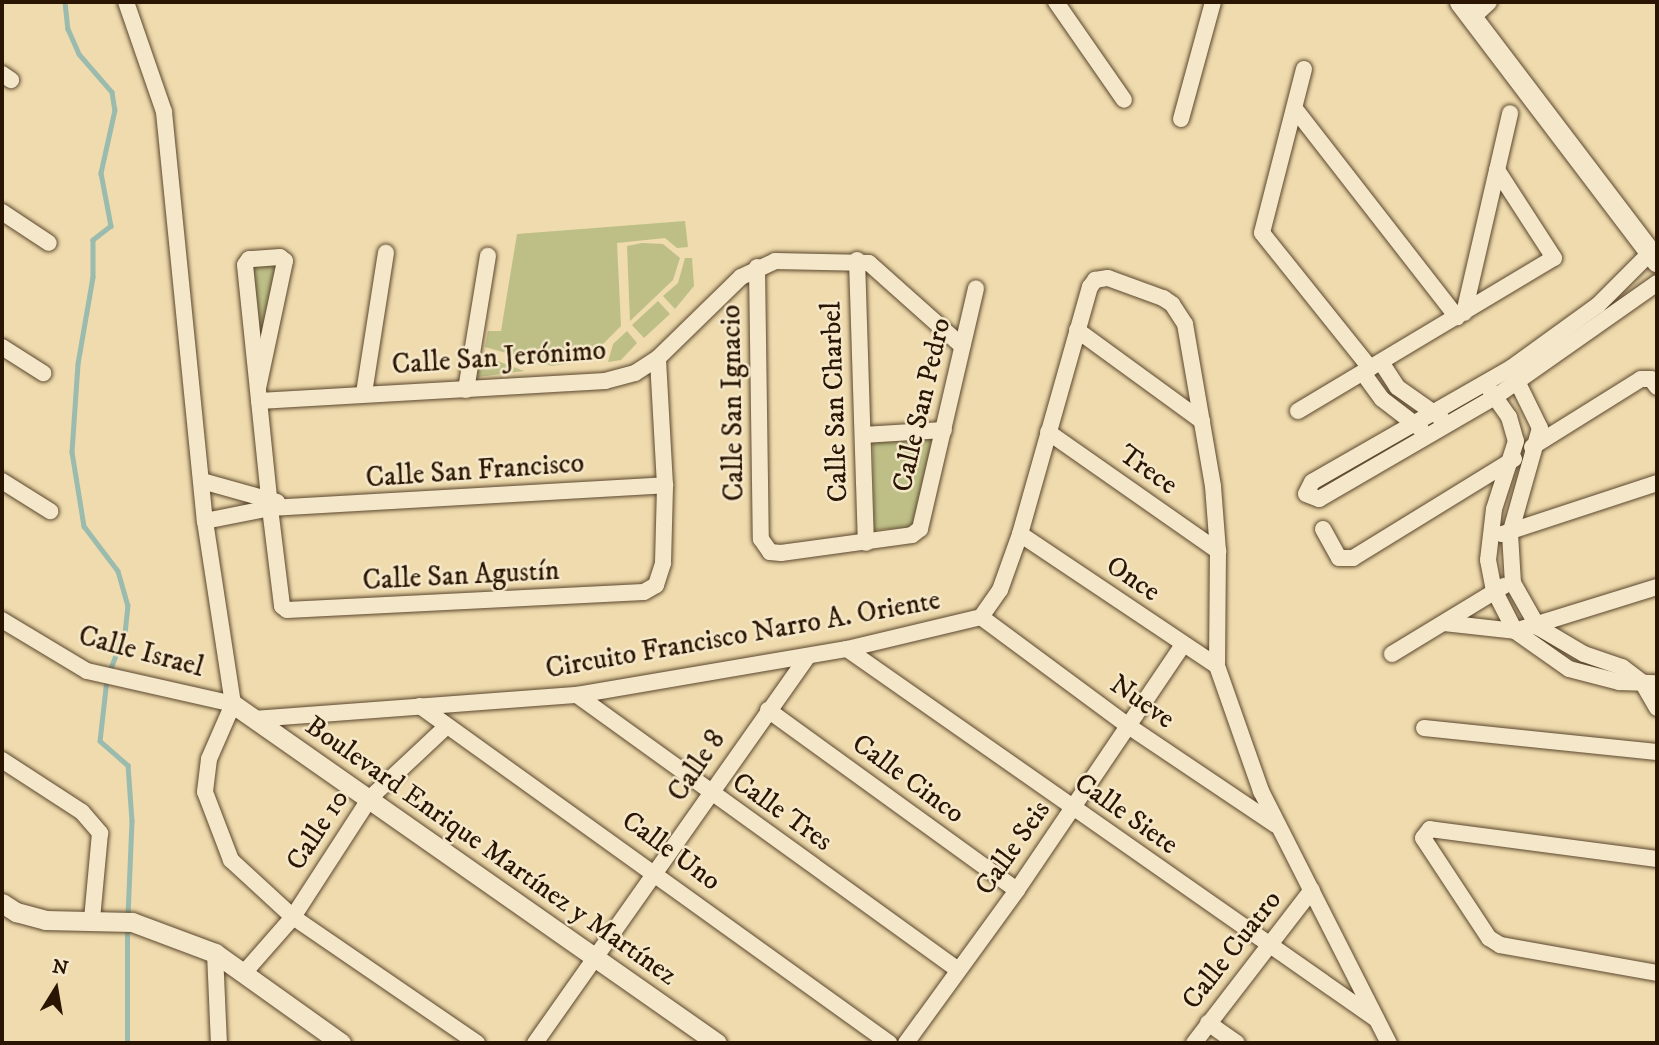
<!DOCTYPE html>
<html>
<head>
<meta charset="utf-8">
<style>
	body { margin:0 }
	#map { position:relative; width:1659px; height:1045px; overflow:hidden; background:#efdbad; font-family:"IM FELL DW Pica",serif }
	div>[style] { position:absolute }
	.green>* { inset:0; background:#bdbf87 }
	.stream>* { height:4.5px; margin:-2.25px; padding:0 2.25px; transform-origin:2.25px; border-radius:2.25px; background:#9abbae }
	.roads { filter:drop-shadow(0 0 2px #5b462d) drop-shadow(0 0 2px #5b462d) }
	.minor>* { height:16px; margin:-8px; padding:0 8px; transform-origin:8px; border-radius:8px; background:#f5e8ca }
	.tertiary>* { height:19px; margin:-9.5px; padding:0 9.5px; transform-origin:9.5px; border-radius:9.5px; background:#f5e8ca }
	.secondary>* { height:21px; margin:-10.5px; padding:0 10.5px; transform-origin:10.5px; border-radius:10.5px; background:#f5e8ca }
	span { translate:-50% -50%; white-space:nowrap; text-align:center; line-height:1.15; -webkit-text-stroke:5px #f5e8ca; paint-order:stroke }
	.street-label { font-size:28px; color:#2a1502 }
	.frame { position:absolute; inset:0; border:4px solid #2a1502; pointer-events:none }
	.north { position:absolute; left:21px; top:954px; width:70px; height:70px; -webkit-text-stroke:5px #f5e8ca; paint-order:stroke; rotate:11deg; font-size:19px; font-weight:700; line-height:28px; text-align:center; color:#2a1502 }
	.north::after { content:''; display:block; margin:auto; width:24px; height:32px; background:#2a1502; clip-path:polygon(50% 0,100% 100%,50% 72%,0 100%) }
</style>
</head>
<body>
<div id="map">
	<div class="green">
		<i style="clip-path:polygon(685px 221px,688px 247px,677px 248px,665px 238px,617px 243px,621px 326px,603px 344px,603px 358px,552px 366px,485px 347px,488px 331px,501px 331px,517px 234px)"></i>
		<i style="clip-path:polygon(642px 243px,663px 244px,680px 258px,673px 280px,630px 321px,627px 246px)"></i>
		<i style="clip-path:polygon(685px 258px,692px 258px,694px 286px,675px 309px,663px 296px,678px 283px)"></i>
		<i style="clip-path:polygon(281px 263px,258px 380px,248px 268px)"></i>
		<i style="clip-path:polygon(658px 301px,670px 314px,644px 338px,632px 325px)"></i>
		<i style="clip-path:polygon(627px 331px,637px 343px,621px 360px,608px 362px,613px 344px)"></i>
		<i style="clip-path:polygon(477px 353px,524px 371px,471px 378px)"></i>
		<i style="clip-path:polygon(933px 436px,914px 527px,874px 530px,873px 440px)"></i>
	</div>
	<div class="stream">
		<i style="left:65px;top:2px;width:27px;rotate:84deg"></i>
		<i style="left:68px;top:29px;width:27px;rotate:66deg"></i>
		<i style="left:79px;top:54px;width:50px;rotate:49deg"></i>
		<i style="left:112px;top:92px;width:18px;rotate:81deg"></i>
		<i style="left:115px;top:110px;width:65px;rotate:102.5deg"></i>
		<i style="left:101px;top:173px;width:54px;rotate:79.3deg"></i>
		<i style="left:111px;top:226px;width:23px;rotate:142deg"></i>
		<i style="left:93px;top:240px;width:37px;rotate:90deg"></i>
		<i style="left:93px;top:277px;width:88px;rotate:99.8deg"></i>
		<i style="left:78px;top:364px;width:88px;rotate:93.9deg"></i>
		<i style="left:72px;top:452px;width:75px;rotate:80.8deg"></i>
		<i style="left:84px;top:526px;width:56px;rotate:52.9deg"></i>
		<i style="left:118px;top:571px;width:35px;rotate:74deg"></i>
		<i style="left:128px;top:605px;width:27px;rotate:96deg"></i>
		<i style="left:125px;top:632px;width:42px;rotate:111deg"></i>
		<i style="left:107px;top:679px;width:62px;rotate:96.4deg"></i>
		<i style="left:100px;top:741px;width:37px;rotate:41deg"></i>
		<i style="left:128px;top:765px;width:56px;rotate:85.9deg"></i>
		<i style="left:132px;top:821px;width:97px;rotate:92.4deg"></i>
		<i style="left:127px;top:1043px;width:117px;rotate:-90deg"></i>
	</div>
	<div class="roads">
		<div class="minor">
			<i style="left:126px;top:2px;width:116px;rotate:70.9deg"></i>
			<i style="left:164px;top:112px;width:411px;rotate:84.3deg"></i>
			<i style="left:205px;top:521px;width:185px;rotate:81.3deg"></i>
			<i style="left:1056px;top:2px;width:119px;rotate:55.2deg"></i>
			<i style="left:1472px;top:18px;width:23px;rotate:-43deg"></i>
			<i style="left:1304px;top:69px;width:169px;rotate:104.4deg"></i>
			<i style="left:1262px;top:233px;width:173px;rotate:51.3deg"></i>
			<i style="left:2px;top:74px;width:11px;rotate:34deg"></i>
			<i style="left:1295px;top:109px;width:264px;rotate:52.1deg"></i>
			<i style="left:1181px;top:119px;width:121px;rotate:-74.7deg"></i>
			<i style="left:2px;top:212px;width:56px;rotate:33.4deg"></i>
			<i style="left:1650px;top:253px;width:74px;rotate:135deg"></i>
			<i style="left:1598px;top:305px;width:107px;rotate:144.1deg"></i>
			<i style="left:1511px;top:368px;width:229px;rotate:150.2deg"></i>
			<i style="left:1312px;top:482px;width:13px;rotate:117deg"></i>
			<i style="left:1306px;top:494px;width:14px;rotate:21deg"></i>
			<i style="left:1319px;top:499px;width:203px;rotate:-30.1deg"></i>
			<i style="left:1495px;top:397px;width:198px;rotate:-35.1deg"></i>
			<i style="left:857px;top:260px;width:283px;rotate:88.2deg"></i>
			<i style="left:757px;top:267px;width:272px;rotate:89.2deg"></i>
			<i style="left:761px;top:539px;width:16px;rotate:55deg"></i>
			<i style="left:770px;top:552px;width:11px;rotate:5deg"></i>
			<i style="left:781px;top:553px;width:132px;rotate:-7.8deg"></i>
			<i style="left:912px;top:535px;width:10px;rotate:-37deg"></i>
			<i style="left:920px;top:529px;width:247px;rotate:-76.9deg"></i>
			<i style="left:1464px;top:313px;width:205px;rotate:-77deg"></i>
			<i style="left:1077px;top:330px;width:155px;rotate:36.1deg"></i>
			<i style="left:2px;top:347px;width:49px;rotate:32.4deg"></i>
			<i style="left:1381px;top:362px;width:30px;rotate:57deg"></i>
			<i style="left:1397px;top:387px;width:54px;rotate:35.2deg"></i>
			<i style="left:1363px;top:373px;width:32px;rotate:54deg"></i>
			<i style="left:1382px;top:399px;width:49px;rotate:37.6deg"></i>
			<i style="left:1513px;top:373px;width:61px;rotate:63.9deg"></i>
			<i style="left:1540px;top:428px;width:110px;rotate:105.8deg"></i>
			<i style="left:1510px;top:534px;width:49px;rotate:86.5deg"></i>
			<i style="left:1513px;top:583px;width:51px;rotate:60.4deg"></i>
			<i style="left:1538px;top:627px;width:53px;rotate:30.4deg"></i>
			<i style="left:1584px;top:654px;width:40px;rotate:18.9deg"></i>
			<i style="left:1622px;top:667px;width:25px;rotate:37deg"></i>
			<i style="left:1642px;top:682px;width:30px;rotate:60deg"></i>
			<i style="left:258px;top:388px;width:130px;rotate:-78deg"></i>
			<i style="left:285px;top:261px;width:6px;rotate:-141deg"></i>
			<i style="left:280px;top:257px;width:31px;rotate:176deg"></i>
			<i style="left:249px;top:259px;width:7px;rotate:124deg"></i>
			<i style="left:245px;top:265px;width:244px;rotate:84.1deg"></i>
			<i style="left:270px;top:508px;width:99px;rotate:83deg"></i>
			<i style="left:282px;top:606px;width:6px;rotate:39deg"></i>
			<i style="left:287px;top:610px;width:357px;rotate:-2.9deg"></i>
			<i style="left:644px;top:592px;width:14px;rotate:-30deg"></i>
			<i style="left:656px;top:585px;width:23px;rotate:-72deg"></i>
			<i style="left:663px;top:563px;width:78px;rotate:-88.5deg"></i>
			<i style="left:665px;top:485px;width:127px;rotate:-93.2deg"></i>
			<i style="left:466px;top:390px;width:136px;rotate:-80.7deg"></i>
			<i style="left:1490px;top:390px;width:33px;rotate:55deg"></i>
			<i style="left:1509px;top:417px;width:25px;rotate:74deg"></i>
			<i style="left:1516px;top:441px;width:71px;rotate:107.9deg"></i>
			<i style="left:1494px;top:509px;width:51px;rotate:96.7deg"></i>
			<i style="left:1488px;top:560px;width:31px;rotate:79deg"></i>
			<i style="left:1494px;top:590px;width:46px;rotate:62.9deg"></i>
			<i style="left:1515px;top:631px;width:66px;rotate:35.1deg"></i>
			<i style="left:1569px;top:669px;width:52px;rotate:14.6deg"></i>
			<i style="left:1619px;top:682px;width:38px;rotate:2deg"></i>
			<i style="left:364px;top:393px;width:142px;rotate:-81.1deg"></i>
			<i style="left:259px;top:401px;width:347px;rotate:-3.3deg"></i>
			<i style="left:605px;top:381px;width:31px;rotate:-15deg"></i>
			<i style="left:635px;top:373px;width:27px;rotate:-33deg"></i>
			<i style="left:658px;top:358px;width:116px;rotate:-44.3deg"></i>
			<i style="left:741px;top:277px;width:38px;rotate:-25deg"></i>
			<i style="left:775px;top:261px;width:94px;rotate:1.2deg"></i>
			<i style="left:869px;top:263px;width:125px;rotate:41.7deg"></i>
			<i style="left:1298px;top:411px;width:298px;rotate:-30.9deg"></i>
			<i style="left:1554px;top:258px;width:105px;rotate:-122.9deg"></i>
			<i style="left:1048px;top:432px;width:208px;rotate:35deg"></i>
			<i style="left:863px;top:435px;width:81px;rotate:-3.5deg"></i>
			<i style="left:1532px;top:447px;width:128px;rotate:-32deg"></i>
			<i style="left:1641px;top:379px;width:10px"></i>
			<i style="left:1651px;top:379px;width:10px;rotate:53deg"></i>
			<i style="left:2px;top:481px;width:57px;rotate:32deg"></i>
			<i style="left:202px;top:481px;width:78px;rotate:15.6deg"></i>
			<i style="left:205px;top:521px;width:66px;rotate:-11.3deg"></i>
			<i style="left:270px;top:508px;width:396px;rotate:-3.3deg"></i>
			<i style="left:1323px;top:529px;width:33px;rotate:61deg"></i>
			<i style="left:1339px;top:558px;width:14px"></i>
			<i style="left:1353px;top:558px;width:189px;rotate:-31.6deg"></i>
			<i style="left:1020px;top:534px;width:237px;rotate:33.8deg"></i>
			<i style="left:1502px;top:534px;width:163px;rotate:-18.2deg"></i>
			<i style="left:981px;top:617px;width:182px;rotate:36.5deg"></i>
			<i style="left:1127px;top:725px;width:179px;rotate:33.9deg"></i>
			<i style="left:2px;top:620px;width:99px;rotate:31deg"></i>
			<i style="left:87px;top:671px;width:150px;rotate:12.7deg"></i>
			<i style="left:1444px;top:623px;width:71px;rotate:6.4deg"></i>
			<i style="left:1515px;top:631px;width:149px;rotate:-17.2deg"></i>
			<i style="left:847px;top:649px;width:646px;rotate:34.97deg"></i>
			<i style="left:1392px;top:654px;width:131px;rotate:-31.3deg"></i>
			<i style="left:577px;top:695px;width:470px;rotate:35.8deg"></i>
			<i style="left:233px;top:704px;width:60px;rotate:113.6deg"></i>
			<i style="left:209px;top:759px;width:33px;rotate:97deg"></i>
			<i style="left:205px;top:792px;width:73px;rotate:69.1deg"></i>
			<i style="left:231px;top:860px;width:84px;rotate:42.6deg"></i>
			<i style="left:293px;top:917px;width:223px;rotate:34.4deg"></i>
			<i style="left:420px;top:706px;width:578px;rotate:35.7deg"></i>
			<i style="left:768px;top:710px;width:307px;rotate:35.9deg"></i>
			<i style="left:255px;top:719px;width:323px;rotate:-4.3deg"></i>
			<i style="left:577px;top:695px;width:274px;rotate:-9.7deg"></i>
			<i style="left:847px;top:649px;width:138px;rotate:-13.4deg"></i>
			<i style="left:981px;top:617px;width:33px;rotate:-55deg"></i>
			<i style="left:1000px;top:590px;width:59px;rotate:-70.3deg"></i>
			<i style="left:1020px;top:534px;width:257px;rotate:-74.2deg"></i>
			<i style="left:1090px;top:287px;width:9px;rotate:-54deg"></i>
			<i style="left:1095px;top:280px;width:13px;rotate:-9deg"></i>
			<i style="left:1108px;top:278px;width:59px;rotate:20deg"></i>
			<i style="left:1163px;top:298px;width:11px;rotate:34deg"></i>
			<i style="left:1172px;top:304px;width:24px;rotate:57deg"></i>
			<i style="left:1185px;top:324px;width:164px;rotate:80.2deg"></i>
			<i style="left:1213px;top:486px;width:65px;rotate:85.6deg"></i>
			<i style="left:1218px;top:551px;width:115px;rotate:90.5deg"></i>
			<i style="left:1217px;top:666px;width:133px;rotate:70.6deg"></i>
			<i style="left:1261px;top:791px;width:283px;rotate:63.1deg"></i>
			<i style="left:1424px;top:728px;width:234px;rotate:5.9deg"></i>
			<i style="left:2px;top:760px;width:95px;rotate:33deg"></i>
			<i style="left:82px;top:812px;width:28px;rotate:49deg"></i>
			<i style="left:100px;top:833px;width:86px;rotate:95.3deg"></i>
			<i style="left:1657px;top:859px;width:229px;rotate:-172.5deg"></i>
			<i style="left:1430px;top:829px;width:11px;rotate:128deg"></i>
			<i style="left:1423px;top:838px;width:120px;rotate:56.6deg"></i>
			<i style="left:1489px;top:938px;width:13px;rotate:32deg"></i>
			<i style="left:1500px;top:945px;width:159px;rotate:10.1deg"></i>
			<i style="left:215px;top:953px;width:90px;rotate:87.5deg"></i>
			<i style="left:243px;top:974px;width:76px;rotate:-48.7deg"></i>
			<i style="left:293px;top:917px;width:142px;rotate:-57.1deg"></i>
			<i style="left:370px;top:798px;width:105px;rotate:-43.1deg"></i>
			<i style="left:1208px;top:1023px;width:35px;rotate:35deg"></i>
			<i style="left:535px;top:1043px;width:472px;rotate:-54.8deg"></i>
			<i style="left:906px;top:1043px;width:189px;rotate:-54deg"></i>
			<i style="left:1017px;top:890px;width:296px;rotate:-55.9deg"></i>
			<i style="left:1194px;top:1043px;width:193px;rotate:-52.4deg"></i>
		</div>
		<div class="tertiary">
			<i style="left:233px;top:704px;width:591px;rotate:35.01deg"></i>
			<i style="left:2px;top:903px;width:17px;rotate:33deg"></i>
			<i style="left:16px;top:912px;width:30px;rotate:15deg"></i>
			<i style="left:45px;top:920px;width:87px;rotate:1.3deg"></i>
			<i style="left:132px;top:922px;width:89px;rotate:20.5deg"></i>
			<i style="left:215px;top:953px;width:155px;rotate:35.5deg"></i>
		</div>
		<div class="secondary">
			<i style="left:1460px;top:2px;width:326px;rotate:52.8deg"></i>
		</div>
	</div>
	<div class="street-label">
		<span style="left:499px;top:358px;rotate:-4deg">Calle San Jerónimo</span>
		<span style="left:835px;top:402px;rotate:-92deg">Calle San Charbel</span>
		<span style="left:733px;top:403px;rotate:-91deg">Calle San Ignacio</span>
		<span style="left:922px;top:405px;rotate:-77deg">Calle San Pedro</span>
		<span style="left:1148px;top:470px;rotate:35deg">Trece</span>
		<span style="left:475px;top:471px;rotate:-4deg">Calle San Francisco</span>
		<span style="left:461px;top:576px;rotate:-3deg">Calle San Agustín</span>
		<span style="left:1133px;top:579px;rotate:34deg">Once</span>
		<span style="left:743px;top:635px;rotate:-10deg">Circuito Francisco Narro A. Oriente</span>
		<span style="left:141px;top:652px;rotate:15deg">Calle Israel</span>
		<span style="left:1142px;top:702px;rotate:35deg">Nueve</span>
		<span style="left:697px;top:766px;rotate:-56deg">Calle 8</span>
		<span style="left:908px;top:779px;rotate:36deg">Calle Cinco</span>
		<span style="left:782px;top:812px;rotate:35deg">Calle Tres</span>
		<span style="left:1126px;top:814px;rotate:35deg">Calle Siete</span>
		<span style="left:318px;top:830px;rotate:-57deg">Calle 10</span>
		<span style="left:1013px;top:848px;rotate:-55deg">Calle Seis</span>
		<span style="left:491px;top:851px;rotate:35deg">Boulevard Enrique Martínez y Martínez</span>
		<span style="left:671px;top:851px;rotate:36deg">Calle Uno</span>
		<span style="left:1232px;top:950px;rotate:-52deg">Calle Cuatro</span>
	</div>
	<div class="frame"></div>
	<div class="north">N</div>
</div>
</body>
</html>
